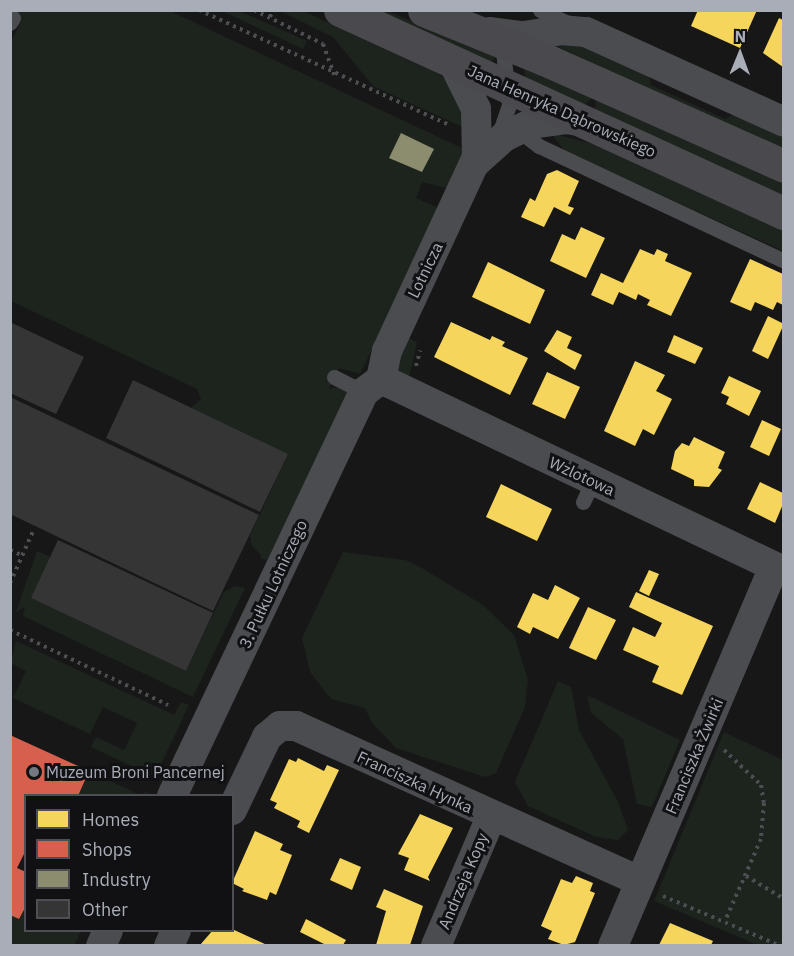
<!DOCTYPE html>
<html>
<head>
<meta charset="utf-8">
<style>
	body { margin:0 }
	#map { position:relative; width:794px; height:956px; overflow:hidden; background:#171717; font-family:"IBM Plex Sans",sans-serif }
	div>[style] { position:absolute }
	.green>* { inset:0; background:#1d241e }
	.homes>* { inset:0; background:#f6d55c }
	.shops>* { inset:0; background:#d6604d }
	.industry>* { inset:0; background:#8c8c6e }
	.building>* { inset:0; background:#353536 }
	.path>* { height:4px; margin-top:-2px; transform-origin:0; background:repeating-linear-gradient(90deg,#4d4e52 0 3px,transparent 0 7.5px) }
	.lane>* { height:15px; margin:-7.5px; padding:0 7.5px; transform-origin:7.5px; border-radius:7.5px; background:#4b4c50 }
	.street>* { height:30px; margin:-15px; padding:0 15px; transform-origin:15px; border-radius:15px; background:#4b4c50 }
	.secondary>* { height:33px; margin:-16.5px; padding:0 16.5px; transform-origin:16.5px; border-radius:16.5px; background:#4a4a4e }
	.dots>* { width:16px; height:16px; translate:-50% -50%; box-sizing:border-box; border:3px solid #111113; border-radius:50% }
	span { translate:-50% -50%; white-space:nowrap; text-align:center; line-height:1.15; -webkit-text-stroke:6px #111113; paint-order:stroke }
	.street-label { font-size:16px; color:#a8adb8 }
	.poi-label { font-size:16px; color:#a8adb8 }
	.left { translate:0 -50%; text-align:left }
	.frame { position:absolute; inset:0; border:12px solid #a8adb8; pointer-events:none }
	.legend { position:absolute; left:24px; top:794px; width:210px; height:138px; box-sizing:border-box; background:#111113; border:2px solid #4d4f55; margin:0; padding:8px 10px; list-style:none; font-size:18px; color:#a8adb8 }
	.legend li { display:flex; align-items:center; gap:12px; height:30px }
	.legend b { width:30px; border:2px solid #4d4f55 }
	.north { position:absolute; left:710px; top:24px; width:60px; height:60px; -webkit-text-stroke:4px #111113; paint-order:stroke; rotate:1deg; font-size:16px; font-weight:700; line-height:24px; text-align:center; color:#a8adb8 }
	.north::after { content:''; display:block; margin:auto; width:21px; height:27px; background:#a8adb8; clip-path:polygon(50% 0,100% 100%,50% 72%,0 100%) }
</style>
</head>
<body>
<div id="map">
	<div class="green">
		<i style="clip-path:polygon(11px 11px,170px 11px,466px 150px,450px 189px,422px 182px,416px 198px,440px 209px,360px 374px,339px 368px,334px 377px,329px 389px,338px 387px,351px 393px,267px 560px,260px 558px,261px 555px,252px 546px,250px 536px,288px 454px,191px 408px,201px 399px,197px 389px,11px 301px,10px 44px,21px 22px,11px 17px)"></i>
		<i style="clip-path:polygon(222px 11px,239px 11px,307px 41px,303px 49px)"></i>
		<i style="clip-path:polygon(280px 11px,303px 11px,437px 73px,445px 79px,469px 130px,373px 86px,333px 37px)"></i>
		<i style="clip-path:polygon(372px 11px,388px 11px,495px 57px,492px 62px)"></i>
		<i style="clip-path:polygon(561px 40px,647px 67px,651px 85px,725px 119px,740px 111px,783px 130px,783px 152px,546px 41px)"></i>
		<i style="clip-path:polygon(524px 67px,592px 97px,585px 105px,525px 79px)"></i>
		<i style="clip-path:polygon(596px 97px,783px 181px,783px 198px,595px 109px)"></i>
		<i style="clip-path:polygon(551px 133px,608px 148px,783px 229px,783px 251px,564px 150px)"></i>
		<i style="clip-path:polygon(407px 337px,417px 342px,408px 383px,398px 373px,397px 361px)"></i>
		<i style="clip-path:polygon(37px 551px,51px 557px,31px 598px,186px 671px,224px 592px,235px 586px,245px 588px,193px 697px,23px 616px,25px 607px,16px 612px)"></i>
		<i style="clip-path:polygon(343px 552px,405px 560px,422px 568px,483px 605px,514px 635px,528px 680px,525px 707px,496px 773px,485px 777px,396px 748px,372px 723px,365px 708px,331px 699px,310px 672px,302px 638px)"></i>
		<i style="clip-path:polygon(16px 641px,174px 715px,181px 702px,189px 705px,155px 777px,91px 747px,96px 737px,124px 750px,137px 723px,103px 707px,90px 734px,13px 698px,26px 671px,11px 663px)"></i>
		<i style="clip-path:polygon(558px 681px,571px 687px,579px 730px,618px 802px,628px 830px,618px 840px,596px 837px,528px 806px,515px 782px)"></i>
		<i style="clip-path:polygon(587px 695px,680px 740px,652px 807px,637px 804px,623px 739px,591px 713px)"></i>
		<i style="clip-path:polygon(724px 732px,783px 760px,783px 945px,758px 945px,654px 901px)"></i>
		<i style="clip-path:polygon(89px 771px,140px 795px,148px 791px,146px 795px,78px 796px)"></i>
		<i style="clip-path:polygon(25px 906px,26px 930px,81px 931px,74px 945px,11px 946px,11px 915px,19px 919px)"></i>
	</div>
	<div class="homes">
		<i style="clip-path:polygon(698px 10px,757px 10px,740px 48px,691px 26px)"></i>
		<i style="clip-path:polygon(779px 18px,783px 20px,783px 67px,763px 53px)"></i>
		<i style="clip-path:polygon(557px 170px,579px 181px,568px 206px,574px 208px,570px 215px,554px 207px,544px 227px,521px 217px,530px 198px,535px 201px,547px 174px)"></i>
		<i style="clip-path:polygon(581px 227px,605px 238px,586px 278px,550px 261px,562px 234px,575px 240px)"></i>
		<i style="clip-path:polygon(640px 249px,654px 255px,657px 249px,668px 254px,665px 261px,692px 273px,671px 316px,647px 305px,650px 300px,638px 294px,636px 300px,619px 292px,613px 305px,591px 295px,601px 273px,623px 283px)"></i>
		<i style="clip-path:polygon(750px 259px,783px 274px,783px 305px,777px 302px,773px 310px,755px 302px,751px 311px,730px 302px)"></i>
		<i style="clip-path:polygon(488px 262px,545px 290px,530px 324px,472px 297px)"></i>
		<i style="clip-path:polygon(768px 316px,784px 324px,768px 359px,752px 351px)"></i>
		<i style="clip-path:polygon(451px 322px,490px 340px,492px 336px,505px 342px,502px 346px,528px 358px,510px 395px,434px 357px)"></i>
		<i style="clip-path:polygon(557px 330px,572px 337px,567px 348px,582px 355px,575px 370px,544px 351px)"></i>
		<i style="clip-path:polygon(674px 335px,703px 348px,695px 364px,667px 352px)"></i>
		<i style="clip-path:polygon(635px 361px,665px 375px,656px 391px,672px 399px,654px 435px,643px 429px,635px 446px,604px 431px)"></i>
		<i style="clip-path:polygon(547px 372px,580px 387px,565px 419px,532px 404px)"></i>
		<i style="clip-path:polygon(729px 376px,761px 391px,749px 416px,726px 404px,729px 397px,721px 393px)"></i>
		<i style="clip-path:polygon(762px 420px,781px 429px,769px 456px,750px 447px)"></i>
		<i style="clip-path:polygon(694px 437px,725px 452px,718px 468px,722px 470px,709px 487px,694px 486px,694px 480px,671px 469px,675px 451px,682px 443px,689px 446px)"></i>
		<i style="clip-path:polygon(760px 482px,783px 493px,783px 504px,775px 523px,747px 509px)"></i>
		<i style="clip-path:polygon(501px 484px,552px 509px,537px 541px,486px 517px)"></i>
		<i style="clip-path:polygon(649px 570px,659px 574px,649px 596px,639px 591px)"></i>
		<i style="clip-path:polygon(555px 585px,580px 598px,558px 639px,533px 627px,530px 634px,517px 627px,533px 593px,548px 600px)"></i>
		<i style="clip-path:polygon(636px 592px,713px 626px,682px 695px,652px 682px,659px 666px,623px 650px,633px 627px,655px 637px,662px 623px,629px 607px)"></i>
		<i style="clip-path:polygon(588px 607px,616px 620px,596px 660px,569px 648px)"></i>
		<i style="clip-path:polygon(298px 758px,324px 771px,327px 765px,339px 770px,309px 833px,297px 827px,300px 821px,274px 808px,277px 803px,270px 800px,289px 759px,296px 762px)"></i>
		<i style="clip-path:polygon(420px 814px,453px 828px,428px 877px,430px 881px,404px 870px,409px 858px,398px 854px)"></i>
		<i style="clip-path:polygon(255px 831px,283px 844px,280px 850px,292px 855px,276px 895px,270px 892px,267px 900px,242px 891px,244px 889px,232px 883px)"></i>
		<i style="clip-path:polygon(340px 858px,361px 867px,352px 890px,330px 880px)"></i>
		<i style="clip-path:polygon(576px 876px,593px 883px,590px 891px,595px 893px,575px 942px,564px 945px,548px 939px,552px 931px,541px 926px,561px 879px,572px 883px)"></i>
		<i style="clip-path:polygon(384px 889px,423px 906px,410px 945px,376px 945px,386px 911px,376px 907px)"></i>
		<i style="clip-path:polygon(306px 919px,346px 940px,343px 945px,326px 945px,300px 932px)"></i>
		<i style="clip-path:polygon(670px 923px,713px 941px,711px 945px,659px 945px)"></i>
		<i style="clip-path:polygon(232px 929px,267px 945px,200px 945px,213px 930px)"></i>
	</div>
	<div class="shops">
		<i style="clip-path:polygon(10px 735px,89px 771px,78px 796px,26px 796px,26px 850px,17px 868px,26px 872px,26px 906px,19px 919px,10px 915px)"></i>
	</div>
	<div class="industry">
		<i style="clip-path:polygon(401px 133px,434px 149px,422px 172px,389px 158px)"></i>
	</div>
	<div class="building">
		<i style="clip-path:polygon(10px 322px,84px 357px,56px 414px,10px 393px)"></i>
		<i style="clip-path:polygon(133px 380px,288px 454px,260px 512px,106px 438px)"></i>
		<i style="clip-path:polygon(10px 397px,259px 515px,213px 611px,10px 514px)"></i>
		<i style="clip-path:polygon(58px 540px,213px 613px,186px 671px,31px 598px)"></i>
	</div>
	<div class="path">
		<i style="left:199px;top:10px;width:275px;rotate:24.7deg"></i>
		<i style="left:254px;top:10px;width:77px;rotate:26.2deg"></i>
		<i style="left:323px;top:44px;width:33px;rotate:70deg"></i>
		<i style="left:270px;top:17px;width:8px;rotate:-67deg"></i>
		<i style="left:416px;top:366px;width:16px;rotate:-75deg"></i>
		<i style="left:10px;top:550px;width:12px;rotate:24deg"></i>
		<i style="left:10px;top:583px;width:59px;rotate:-66deg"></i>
		<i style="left:10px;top:630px;width:175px;rotate:25.4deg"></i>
		<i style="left:724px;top:750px;width:51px;rotate:43.4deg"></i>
		<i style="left:761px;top:785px;width:18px;rotate:81deg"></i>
		<i style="left:764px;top:803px;width:36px;rotate:95deg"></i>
		<i style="left:761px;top:839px;width:90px;rotate:113.7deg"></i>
		<i style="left:746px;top:876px;width:44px;rotate:31.2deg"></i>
		<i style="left:663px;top:896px;width:128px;rotate:23deg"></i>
	</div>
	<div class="lane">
		<i style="left:540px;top:10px;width:33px;rotate:25deg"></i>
		<i style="left:10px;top:23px;width:6px;rotate:-59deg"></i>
		<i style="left:517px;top:129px;width:28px;rotate:38deg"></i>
		<i style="left:539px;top:146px;width:271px;rotate:25.1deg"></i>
		<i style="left:498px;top:137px;width:34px;rotate:-71deg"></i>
		<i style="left:509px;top:105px;width:63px;rotate:-96.3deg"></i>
		<i style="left:334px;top:377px;width:34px;rotate:27deg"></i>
		<i style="left:583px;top:502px;width:23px;rotate:-65deg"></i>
	</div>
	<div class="street">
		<i style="left:489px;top:32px;width:35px;rotate:7deg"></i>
		<i style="left:524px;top:36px;width:37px;rotate:-9deg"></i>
		<i style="left:561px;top:30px;width:25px;rotate:5deg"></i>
		<i style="left:586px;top:32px;width:217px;rotate:24.4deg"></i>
		<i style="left:475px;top:163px;width:39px;rotate:-42deg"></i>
		<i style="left:504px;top:137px;width:30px;rotate:-26deg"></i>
		<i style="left:531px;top:124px;width:35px;rotate:-8deg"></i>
		<i style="left:566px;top:119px;width:19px;rotate:9deg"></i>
		<i style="left:381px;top:379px;width:446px;rotate:25.5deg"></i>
		<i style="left:381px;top:379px;width:29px;rotate:-78deg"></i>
		<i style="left:387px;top:351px;width:214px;rotate:-65.1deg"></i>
		<i style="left:477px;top:157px;width:48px;rotate:-91.2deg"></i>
		<i style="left:476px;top:109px;width:52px;rotate:-116.1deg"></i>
		<i style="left:172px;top:796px;width:447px;rotate:-64.6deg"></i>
		<i style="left:364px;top:392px;width:21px;rotate:-37deg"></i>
		<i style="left:232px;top:810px;width:81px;rotate:-64.4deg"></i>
		<i style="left:267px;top:737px;width:17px;rotate:-40deg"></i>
		<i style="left:280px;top:726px;width:16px"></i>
		<i style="left:296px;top:726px;width:377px;rotate:24.3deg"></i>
		<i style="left:101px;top:946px;width:17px;rotate:-66deg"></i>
		<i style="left:169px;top:946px;width:17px;rotate:-66deg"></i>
		<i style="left:436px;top:946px;width:140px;rotate:-66.9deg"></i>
		<i style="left:613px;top:946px;width:412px;rotate:-67deg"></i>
	</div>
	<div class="secondary">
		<i style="left:340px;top:10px;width:488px;rotate:24.6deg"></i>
		<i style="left:424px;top:10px;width:130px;rotate:22.2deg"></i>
		<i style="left:544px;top:59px;width:263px;rotate:24deg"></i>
	</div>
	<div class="dots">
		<i style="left:34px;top:772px;background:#757880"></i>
	</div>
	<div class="street-label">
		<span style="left:562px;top:111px;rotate:24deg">Jana Henryka Dąbrowskiego</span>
		<span style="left:425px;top:270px;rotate:-64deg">Lotnicza</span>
		<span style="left:582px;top:476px;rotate:25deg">Wzlotowa</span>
		<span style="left:273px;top:584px;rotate:-65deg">3. Pułku Lotniczego</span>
		<span style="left:694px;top:756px;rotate:-67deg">Franciszka Żwirki</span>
		<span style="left:415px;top:782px;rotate:25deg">Franciszka Hynka</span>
		<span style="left:463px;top:881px;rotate:-67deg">Andrzeja Kopy</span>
	</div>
	<div class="poi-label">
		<span class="left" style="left:46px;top:772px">Muzeum Broni Pancernej</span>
	</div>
	<div class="frame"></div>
	<ul class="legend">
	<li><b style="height:16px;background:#f6d55c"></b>Homes</li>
	<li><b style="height:16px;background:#d6604d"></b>Shops</li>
	<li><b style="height:16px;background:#8c8c6e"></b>Industry</li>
	<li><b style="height:16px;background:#353536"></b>Other</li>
	</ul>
	<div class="north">N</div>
</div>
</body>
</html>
